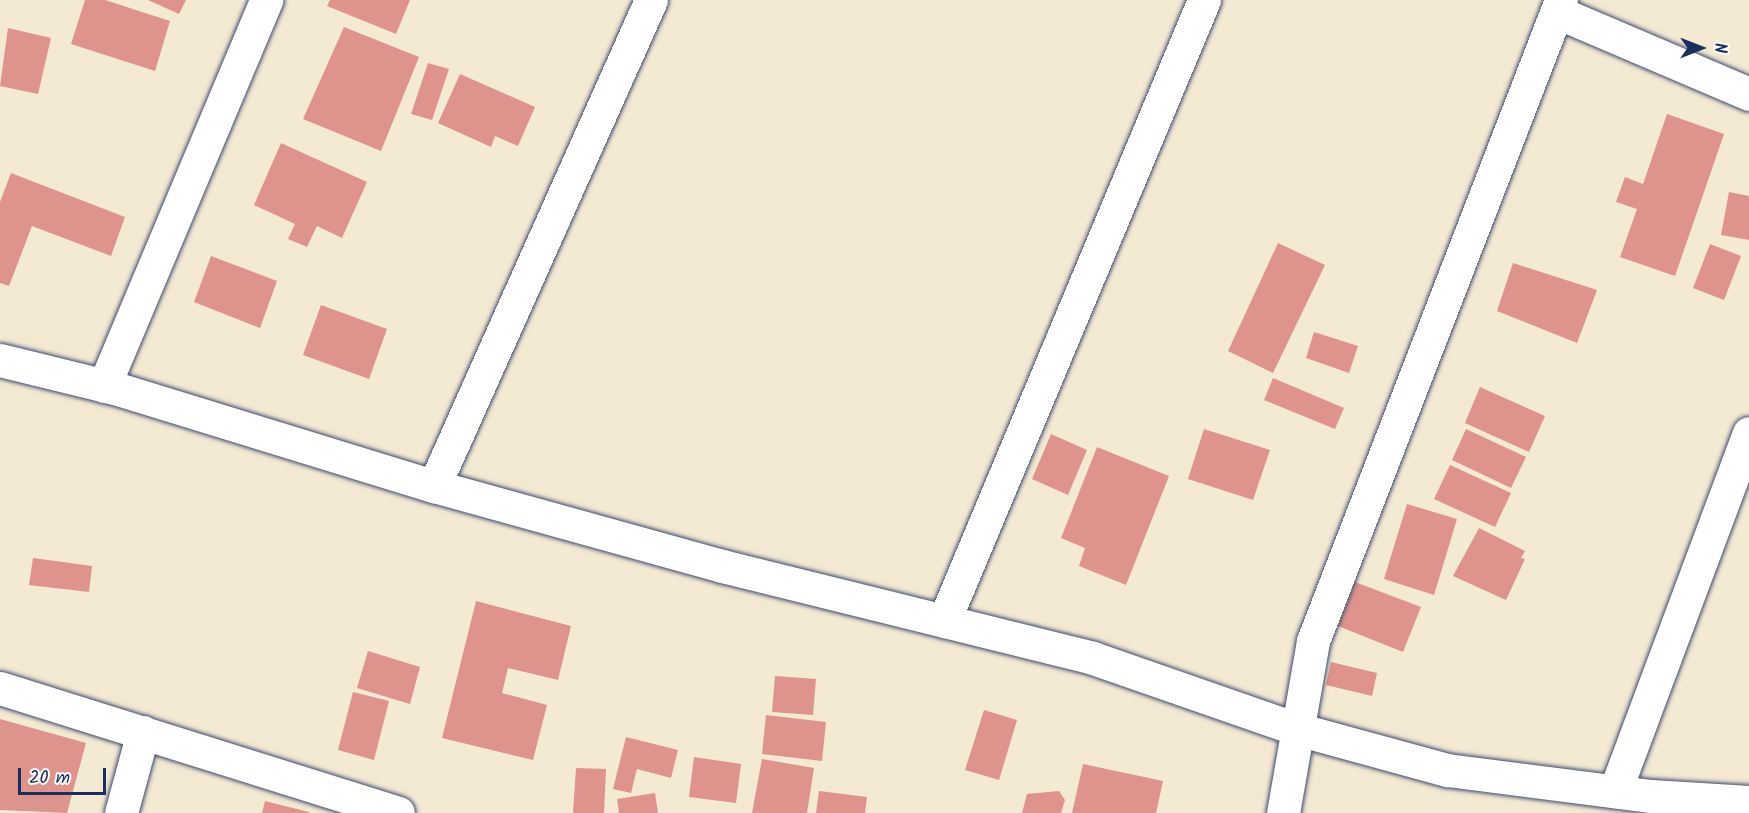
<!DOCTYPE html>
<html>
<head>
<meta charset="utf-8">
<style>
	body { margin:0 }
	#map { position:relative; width:1749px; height:813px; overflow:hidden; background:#f4e9d3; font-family:Kalam,sans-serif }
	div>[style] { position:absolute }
	.building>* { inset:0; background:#de948d }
	.roads { filter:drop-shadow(0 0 2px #3c4b70) drop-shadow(0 0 2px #3c4b70) }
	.minor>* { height:33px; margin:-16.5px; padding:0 16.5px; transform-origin:16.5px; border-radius:16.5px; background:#fff }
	span { translate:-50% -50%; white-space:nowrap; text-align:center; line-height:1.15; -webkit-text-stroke:6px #fdfcf7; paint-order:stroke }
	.north { position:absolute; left:1671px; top:18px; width:60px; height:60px; -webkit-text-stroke:4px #fdfcf7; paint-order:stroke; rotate:90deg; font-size:16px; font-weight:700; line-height:24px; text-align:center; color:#1b2f5e }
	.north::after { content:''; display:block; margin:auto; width:21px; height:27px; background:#1b2f5e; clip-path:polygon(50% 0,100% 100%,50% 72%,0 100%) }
	.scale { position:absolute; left:18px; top:768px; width:88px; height:27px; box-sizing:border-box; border:3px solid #1b2f5e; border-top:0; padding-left:8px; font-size:18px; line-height:21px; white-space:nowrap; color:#1b2f5e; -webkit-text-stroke:4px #fdfcf7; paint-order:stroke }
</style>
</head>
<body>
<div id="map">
	<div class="building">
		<i style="clip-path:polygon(85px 0,105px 0,170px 21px,155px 71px,71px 44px)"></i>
		<i style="clip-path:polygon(148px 0,186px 0,179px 14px)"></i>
		<i style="clip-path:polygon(330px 0,410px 0,396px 34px,327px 6px)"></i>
		<i style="clip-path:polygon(344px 27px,419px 57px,381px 151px,303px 119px)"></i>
		<i style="clip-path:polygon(8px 28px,51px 38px,38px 94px,0 86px)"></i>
		<i style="clip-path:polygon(428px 63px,449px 69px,432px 120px,411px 114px)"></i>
		<i style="clip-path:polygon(460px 74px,535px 107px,518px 146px,495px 136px,491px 147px,438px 123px)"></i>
		<i style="clip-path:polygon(1667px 114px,1724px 134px,1675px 276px,1620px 257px,1637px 209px,1616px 202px,1625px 177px,1643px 184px)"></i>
		<i style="clip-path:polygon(281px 143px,367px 182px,342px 238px,317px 226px,307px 247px,288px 239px,295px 224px,254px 205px)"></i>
		<i style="clip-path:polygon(11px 173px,125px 217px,111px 256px,32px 226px,9px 286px,0 283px,0 202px)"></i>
		<i style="clip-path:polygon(1729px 192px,1749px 196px,1749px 240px,1721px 235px)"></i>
		<i style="clip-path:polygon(1278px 243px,1325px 265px,1273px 373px,1228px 351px)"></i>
		<i style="clip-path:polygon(1710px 244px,1741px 256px,1724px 300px,1693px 288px)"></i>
		<i style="clip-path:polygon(211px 256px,277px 281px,260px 328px,194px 302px)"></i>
		<i style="clip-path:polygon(1513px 263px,1597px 290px,1577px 343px,1497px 311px)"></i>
		<i style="clip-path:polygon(321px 305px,387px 329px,369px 379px,303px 355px)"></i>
		<i style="clip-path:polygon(1314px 332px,1358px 346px,1349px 373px,1306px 358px)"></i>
		<i style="clip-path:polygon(1273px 378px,1344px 408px,1335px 429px,1264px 400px)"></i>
		<i style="clip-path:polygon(1480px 387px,1545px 416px,1529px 452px,1465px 423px)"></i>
		<i style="clip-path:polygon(1204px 429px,1270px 450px,1253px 500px,1188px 479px)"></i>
		<i style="clip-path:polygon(1466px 429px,1526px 457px,1511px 488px,1452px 460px)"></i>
		<i style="clip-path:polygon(1051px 434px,1087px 450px,1068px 495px,1032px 479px)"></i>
		<i style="clip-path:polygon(1097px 447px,1169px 476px,1126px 585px,1079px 566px,1085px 548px,1061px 538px)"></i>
		<i style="clip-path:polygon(1450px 465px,1511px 493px,1495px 527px,1434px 499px)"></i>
		<i style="clip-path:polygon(1407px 504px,1457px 519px,1434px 595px,1384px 579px)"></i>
		<i style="clip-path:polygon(1479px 528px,1525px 551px,1521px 558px,1525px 559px,1506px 600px,1453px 576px)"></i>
		<i style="clip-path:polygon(33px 558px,92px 566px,89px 592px,29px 585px)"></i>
		<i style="clip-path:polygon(1355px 582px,1421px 607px,1403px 652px,1338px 626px)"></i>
		<i style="clip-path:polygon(476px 601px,571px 626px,558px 680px,508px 668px,502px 693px,547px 705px,533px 760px,442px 738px)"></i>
		<i style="clip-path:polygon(368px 651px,420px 667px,410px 704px,357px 688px)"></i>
		<i style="clip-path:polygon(1331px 662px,1377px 673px,1372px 696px,1326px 685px)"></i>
		<i style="clip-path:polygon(775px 676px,816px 679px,813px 715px,772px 712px)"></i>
		<i style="clip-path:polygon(353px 692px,389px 701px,374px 760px,338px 750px)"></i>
		<i style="clip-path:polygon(984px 710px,1017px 720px,999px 780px,965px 770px)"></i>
		<i style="clip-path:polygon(766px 715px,826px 722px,822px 761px,762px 754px)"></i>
		<i style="clip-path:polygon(0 719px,86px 743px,67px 813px,0 810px)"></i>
		<i style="clip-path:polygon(626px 737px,678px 750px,671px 778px,637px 769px,631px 793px,613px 789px)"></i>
		<i style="clip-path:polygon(694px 757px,741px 764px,736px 803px,689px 797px)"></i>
		<i style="clip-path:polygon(762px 759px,814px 768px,807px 813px,752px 813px)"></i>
		<i style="clip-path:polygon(1083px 764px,1163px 781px,1156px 813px,1072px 813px)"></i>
		<i style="clip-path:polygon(576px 768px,606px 769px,604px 813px,573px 813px)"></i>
		<i style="clip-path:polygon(819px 791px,867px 797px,865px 813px,816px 813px)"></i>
		<i style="clip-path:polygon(1059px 791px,1065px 800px,1061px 813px,1022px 813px,1027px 794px)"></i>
		<i style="clip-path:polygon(655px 793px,658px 813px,619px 813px,617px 799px)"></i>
		<i style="clip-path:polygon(265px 801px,309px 812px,309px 813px,262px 813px)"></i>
	</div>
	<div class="roads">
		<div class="minor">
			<i style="left:1557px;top:12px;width:209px;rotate:23.1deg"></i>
			<i style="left:0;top:360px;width:122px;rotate:13.8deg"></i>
			<i style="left:118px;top:389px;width:331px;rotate:17.1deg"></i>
			<i style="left:434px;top:486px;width:299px;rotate:15.5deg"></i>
			<i style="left:722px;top:566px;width:382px;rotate:13.9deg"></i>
			<i style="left:1093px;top:658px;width:216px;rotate:19.2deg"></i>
			<i style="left:1297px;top:729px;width:156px;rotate:15.3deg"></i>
			<i style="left:1447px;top:770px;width:206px;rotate:7.3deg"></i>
			<i style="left:1651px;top:796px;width:98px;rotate:3.5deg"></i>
			<i style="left:104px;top:386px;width:419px;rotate:-67.2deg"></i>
			<i style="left:434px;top:486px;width:532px;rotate:-65.94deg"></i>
			<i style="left:944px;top:621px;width:673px;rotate:-67.28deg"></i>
			<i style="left:0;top:688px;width:417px;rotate:17.4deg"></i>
			<i style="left:1615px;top:791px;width:382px;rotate:-69.5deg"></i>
			<i style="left:121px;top:813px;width:84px;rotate:-74.8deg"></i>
			<i style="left:1283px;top:813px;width:175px;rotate:-80.1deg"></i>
			<i style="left:1313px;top:641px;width:687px;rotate:-68.85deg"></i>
		</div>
	</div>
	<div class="north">N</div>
	<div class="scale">20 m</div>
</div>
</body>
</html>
